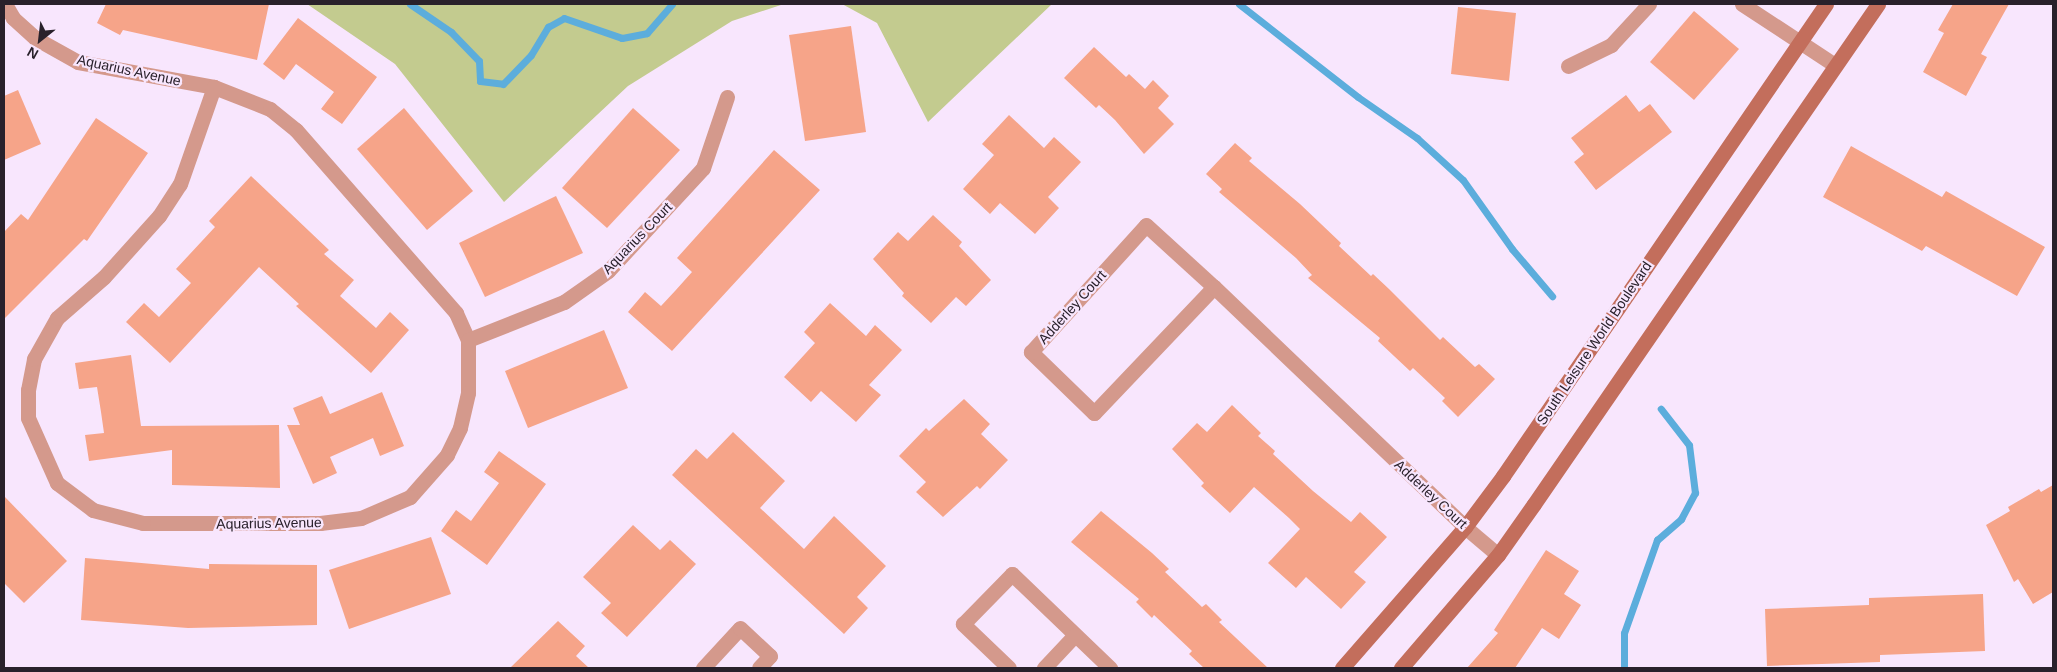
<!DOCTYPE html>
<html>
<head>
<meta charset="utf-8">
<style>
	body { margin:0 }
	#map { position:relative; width:2057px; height:672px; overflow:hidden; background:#f8e6fd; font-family:Arial,sans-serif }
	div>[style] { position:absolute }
	.green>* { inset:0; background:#c3cb8f }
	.stream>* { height:7px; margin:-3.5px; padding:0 3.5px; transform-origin:3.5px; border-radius:3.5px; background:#5caddc }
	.building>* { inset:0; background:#f6a489 }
	.street>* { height:15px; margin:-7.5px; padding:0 7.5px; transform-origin:7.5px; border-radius:7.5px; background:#d4998c }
	.secondary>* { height:15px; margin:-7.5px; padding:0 7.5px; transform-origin:7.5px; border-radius:7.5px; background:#c36e5c }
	span { translate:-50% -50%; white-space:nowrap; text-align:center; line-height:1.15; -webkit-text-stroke:4.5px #f8e6fd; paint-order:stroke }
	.street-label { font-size:14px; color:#29212b }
	.frame { position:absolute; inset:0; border:5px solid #29212b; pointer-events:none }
	.north { position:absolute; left:15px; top:15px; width:50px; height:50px; -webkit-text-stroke:4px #f8e6fd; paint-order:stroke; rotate:209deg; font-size:14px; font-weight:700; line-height:20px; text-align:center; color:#29212b }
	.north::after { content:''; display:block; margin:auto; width:18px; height:22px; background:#29212b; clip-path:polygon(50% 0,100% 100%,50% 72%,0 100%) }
</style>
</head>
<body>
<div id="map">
	<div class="green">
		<i style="clip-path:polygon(307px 4px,784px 4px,732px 21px,628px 86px,504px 202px,395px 64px)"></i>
		<i style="clip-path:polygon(842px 4px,1052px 4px,928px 122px,877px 23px)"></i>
	</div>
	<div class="stream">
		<i style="left:410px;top:4px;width:50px;rotate:34.3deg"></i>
		<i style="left:451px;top:32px;width:40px;rotate:46deg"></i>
		<i style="left:479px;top:61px;width:20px;rotate:87deg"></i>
		<i style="left:480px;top:81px;width:23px;rotate:7deg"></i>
		<i style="left:503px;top:84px;width:40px;rotate:-46deg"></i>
		<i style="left:531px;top:55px;width:33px;rotate:-59deg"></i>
		<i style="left:548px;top:27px;width:18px;rotate:-29deg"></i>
		<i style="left:564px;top:18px;width:61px;rotate:19deg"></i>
		<i style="left:622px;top:38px;width:25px;rotate:-11deg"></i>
		<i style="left:647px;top:33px;width:38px;rotate:-49deg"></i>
		<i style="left:1239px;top:4px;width:151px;rotate:38deg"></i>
		<i style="left:1358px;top:97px;width:72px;rotate:34.8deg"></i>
		<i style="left:1417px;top:138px;width:62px;rotate:42.4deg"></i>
		<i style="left:1463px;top:180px;width:85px;rotate:54.6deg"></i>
		<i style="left:1512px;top:249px;width:62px;rotate:49.6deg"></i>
		<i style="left:1624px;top:668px;width:35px;rotate:-90deg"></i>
		<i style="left:1624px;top:633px;width:99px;rotate:-70.5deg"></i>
		<i style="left:1657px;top:540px;width:32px;rotate:-41deg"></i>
		<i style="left:1681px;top:519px;width:30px;rotate:-62deg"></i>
		<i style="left:1695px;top:493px;width:48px;rotate:-97.1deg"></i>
		<i style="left:1689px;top:445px;width:46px;rotate:-127.9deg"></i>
	</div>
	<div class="building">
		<i style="clip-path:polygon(106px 4px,269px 4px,257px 60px,123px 30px,120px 35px,97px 23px)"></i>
		<i style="clip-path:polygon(1953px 4px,2009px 4px,1981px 54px,1987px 57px,1966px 96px,1923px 72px,1944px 33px,1938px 30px)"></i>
		<i style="clip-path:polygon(1458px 7px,1516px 13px,1509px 81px,1451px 74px)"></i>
		<i style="clip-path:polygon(1694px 11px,1739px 49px,1694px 100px,1650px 62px)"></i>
		<i style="clip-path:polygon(298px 18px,377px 77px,342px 124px,321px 109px,334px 92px,296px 64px,284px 80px,263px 64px)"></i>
		<i style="clip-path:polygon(851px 26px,866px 132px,805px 141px,789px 35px)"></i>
		<i style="clip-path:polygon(1094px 47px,1126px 77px,1129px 74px,1145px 89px,1153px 80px,1169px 96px,1158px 108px,1174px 124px,1144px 154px,1115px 120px,1099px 105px,1096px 108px,1064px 78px)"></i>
		<i style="clip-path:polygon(18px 90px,41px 144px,4px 160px,4px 96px)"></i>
		<i style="clip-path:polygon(1626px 95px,1639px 112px,1650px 104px,1672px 132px,1596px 190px,1574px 162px,1584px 154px,1571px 138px)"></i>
		<i style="clip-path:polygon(404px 108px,473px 191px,427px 230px,357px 149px)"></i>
		<i style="clip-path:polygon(633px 108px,680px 150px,607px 228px,562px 188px)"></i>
		<i style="clip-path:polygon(1009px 115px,1044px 148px,1054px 137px,1081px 162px,1048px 197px,1059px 208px,1035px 234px,1000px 203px,990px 214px,963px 189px,994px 155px,982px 144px)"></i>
		<i style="clip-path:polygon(96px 118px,148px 153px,87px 241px,84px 239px,4px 319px,4px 232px,21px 214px,28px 220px)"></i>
		<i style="clip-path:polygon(1235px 143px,1252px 158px,1249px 161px,1300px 204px,1341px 243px,1339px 246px,1371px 276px,1373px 274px,1389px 289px,1440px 340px,1443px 337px,1475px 367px,1479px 364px,1495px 379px,1458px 417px,1442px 401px,1445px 398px,1413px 368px,1410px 371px,1378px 341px,1380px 338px,1308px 278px,1312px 275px,1296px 258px,1219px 192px,1222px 189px,1206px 174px)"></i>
		<i style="clip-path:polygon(1851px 146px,1942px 197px,1946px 191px,2045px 247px,2017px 296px,1926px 246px,1922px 251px,1823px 197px)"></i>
		<i style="clip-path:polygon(774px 150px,820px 190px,672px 351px,628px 312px,645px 292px,661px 306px,675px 291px,692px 272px,677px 258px)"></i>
		<i style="clip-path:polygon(251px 176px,329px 250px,324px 254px,354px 280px,340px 296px,376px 328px,390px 312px,409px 330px,371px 373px,296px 306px,299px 304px,259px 267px,170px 363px,126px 322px,144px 303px,159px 317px,191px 283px,176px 269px,215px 227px,209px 221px)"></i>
		<i style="clip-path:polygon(556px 196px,583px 253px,485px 297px,459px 243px)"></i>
		<i style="clip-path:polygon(933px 215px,962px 242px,959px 246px,991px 280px,966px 306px,956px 297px,931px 323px,902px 296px,904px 293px,873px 259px,898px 232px,908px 241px)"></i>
		<i style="clip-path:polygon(830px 303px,866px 336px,875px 325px,902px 350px,869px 385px,881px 395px,856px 422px,821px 391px,811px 402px,784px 377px,815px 343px,804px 332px)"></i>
		<i style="clip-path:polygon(604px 330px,628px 388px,528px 428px,505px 371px)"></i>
		<i style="clip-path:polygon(131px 355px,141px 426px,279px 425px,280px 488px,172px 485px,172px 450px,89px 461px,85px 435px,104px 433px,101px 412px,97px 387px,79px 389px,75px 363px)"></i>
		<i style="clip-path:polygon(382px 392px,404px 446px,380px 456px,373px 438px,330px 457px,337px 473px,313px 484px,287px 425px,300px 425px,293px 408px,322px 396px,330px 414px)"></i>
		<i style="clip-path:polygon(964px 399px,990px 424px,981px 434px,1008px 460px,980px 489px,977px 486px,943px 517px,916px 492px,926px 482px,899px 456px,926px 428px,929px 431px)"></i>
		<i style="clip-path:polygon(1232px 405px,1261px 433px,1258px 436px,1275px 451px,1273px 454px,1313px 491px,1351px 522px,1360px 512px,1387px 537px,1354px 572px,1366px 582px,1341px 609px,1306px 577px,1296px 588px,1268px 563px,1300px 529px,1289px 518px,1254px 487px,1230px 513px,1201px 486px,1204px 483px,1172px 449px,1197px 423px,1207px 432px)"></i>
		<i style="clip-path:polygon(733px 432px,785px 481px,760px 508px,804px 549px,834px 516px,886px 566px,857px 597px,868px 608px,844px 634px,672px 475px,696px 449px,707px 459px)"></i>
		<i style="clip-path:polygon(499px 451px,546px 484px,487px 565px,441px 531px,456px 510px,471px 521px,499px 483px,484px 472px)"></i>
		<i style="clip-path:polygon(2053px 485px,2053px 592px,2033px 604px,2018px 579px,2014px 582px,1986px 525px,2010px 511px,2008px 507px,2039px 489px,2041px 492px)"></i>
		<i style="clip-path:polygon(4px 496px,67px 561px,24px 603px,4px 583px)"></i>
		<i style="clip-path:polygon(1101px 511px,1152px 553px,1169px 569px,1165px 572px,1202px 607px,1206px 604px,1222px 620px,1219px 622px,1268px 668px,1204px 668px,1189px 654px,1192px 651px,1154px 615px,1152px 618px,1136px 602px,1139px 599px,1071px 542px)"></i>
		<i style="clip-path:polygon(633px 525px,660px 550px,670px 540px,696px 564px,627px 637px,601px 613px,611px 603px,583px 577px)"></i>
		<i style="clip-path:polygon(431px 537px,451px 594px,349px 629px,329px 570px)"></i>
		<i style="clip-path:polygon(1546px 550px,1579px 571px,1564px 594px,1581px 605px,1559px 639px,1542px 628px,1515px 668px,1467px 668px,1498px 633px,1494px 630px)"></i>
		<i style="clip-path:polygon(85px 558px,209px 569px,209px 564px,317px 565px,317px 625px,188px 628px,81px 620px)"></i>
		<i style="clip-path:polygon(1983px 594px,1985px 651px,1880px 655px,1880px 662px,1767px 666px,1765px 609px,1869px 605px,1869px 598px)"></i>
		<i style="clip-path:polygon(558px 621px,585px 646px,576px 656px,589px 668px,510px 668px)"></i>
	</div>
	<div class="street">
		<i style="left:5px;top:4px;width:16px;rotate:60deg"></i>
		<i style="left:13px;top:18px;width:30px;rotate:42deg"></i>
		<i style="left:35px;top:38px;width:49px;rotate:29.2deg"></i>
		<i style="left:78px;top:62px;width:138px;rotate:10.4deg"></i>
		<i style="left:214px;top:87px;width:60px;rotate:21.4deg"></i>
		<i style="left:270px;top:109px;width:33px;rotate:39deg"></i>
		<i style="left:296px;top:130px;width:243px;rotate:48.8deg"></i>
		<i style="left:456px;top:313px;width:30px;rotate:66deg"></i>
		<i style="left:468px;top:340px;width:53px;rotate:90deg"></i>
		<i style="left:468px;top:393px;width:36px;rotate:103deg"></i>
		<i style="left:460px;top:428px;width:30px;rotate:116deg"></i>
		<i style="left:447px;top:455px;width:56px;rotate:131.4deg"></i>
		<i style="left:410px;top:497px;width:53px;rotate:156.8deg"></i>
		<i style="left:361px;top:518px;width:41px;rotate:173deg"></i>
		<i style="left:320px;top:523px;width:177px;rotate:180deg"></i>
		<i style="left:143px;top:523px;width:52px;rotate:-165.4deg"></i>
		<i style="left:93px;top:510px;width:45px;rotate:-143.1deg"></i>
		<i style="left:57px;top:483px;width:71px;rotate:-114deg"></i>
		<i style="left:28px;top:418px;width:28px;rotate:-90deg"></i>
		<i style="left:28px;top:390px;width:32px;rotate:-79deg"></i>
		<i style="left:34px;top:359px;width:47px;rotate:-60.7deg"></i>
		<i style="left:57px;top:318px;width:62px;rotate:-41.1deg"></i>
		<i style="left:104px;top:277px;width:82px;rotate:-48deg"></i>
		<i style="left:159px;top:216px;width:38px;rotate:-57deg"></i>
		<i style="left:180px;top:184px;width:103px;rotate:-70.7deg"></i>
		<i style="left:1742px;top:4px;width:111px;rotate:33.3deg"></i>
		<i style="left:1568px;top:66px;width:48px;rotate:-26deg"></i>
		<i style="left:1611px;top:45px;width:56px;rotate:-47.2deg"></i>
		<i style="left:1214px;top:287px;width:174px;rotate:133.6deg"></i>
		<i style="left:1094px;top:413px;width:88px;rotate:-135.9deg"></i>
		<i style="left:1031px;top:352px;width:171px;rotate:-47.8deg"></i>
		<i style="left:1146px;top:225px;width:92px;rotate:42.4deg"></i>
		<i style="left:1214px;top:287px;width:347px;rotate:43.7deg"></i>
		<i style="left:1465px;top:527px;width:43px;rotate:40.3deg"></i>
		<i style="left:468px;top:340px;width:103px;rotate:-21.6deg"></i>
		<i style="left:564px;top:302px;width:54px;rotate:-35.2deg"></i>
		<i style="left:608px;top:271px;width:140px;rotate:-47.3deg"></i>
		<i style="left:703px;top:168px;width:75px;rotate:-71.3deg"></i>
		<i style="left:703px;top:668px;width:54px;rotate:-47.2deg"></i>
		<i style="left:740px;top:628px;width:41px;rotate:43deg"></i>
		<i style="left:770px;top:656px;width:16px;rotate:133deg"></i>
		<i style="left:1009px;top:668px;width:64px;rotate:-136.3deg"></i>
		<i style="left:963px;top:624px;width:70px;rotate:-45.6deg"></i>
		<i style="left:1012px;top:574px;width:136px;rotate:43.8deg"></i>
		<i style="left:1044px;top:668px;width:45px;rotate:-46.8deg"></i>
	</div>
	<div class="secondary">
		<i style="left:1342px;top:668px;width:187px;rotate:-48.9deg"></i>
		<i style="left:1465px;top:527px;width:64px;rotate:-53.3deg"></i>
		<i style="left:1503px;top:476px;width:572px;rotate:-55.62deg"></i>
		<i style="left:1401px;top:668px;width:149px;rotate:-49.4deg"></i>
		<i style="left:1498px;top:555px;width:62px;rotate:-54.8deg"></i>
		<i style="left:1534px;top:504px;width:607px;rotate:-55.47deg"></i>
	</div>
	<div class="street-label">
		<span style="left:129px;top:70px;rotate:12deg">Aquarius Avenue</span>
		<span style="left:637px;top:238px;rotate:-46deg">Aquarius Court</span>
		<span style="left:1072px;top:307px;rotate:-48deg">Adderley Court</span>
		<span style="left:1594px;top:343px;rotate:-56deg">South Leisure World Boulevard</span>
		<span style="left:1431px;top:494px;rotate:43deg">Adderley Court</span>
		<span style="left:269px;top:523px;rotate:-1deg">Aquarius Avenue</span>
	</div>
	<div class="frame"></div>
	<div class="north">N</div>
</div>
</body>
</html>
